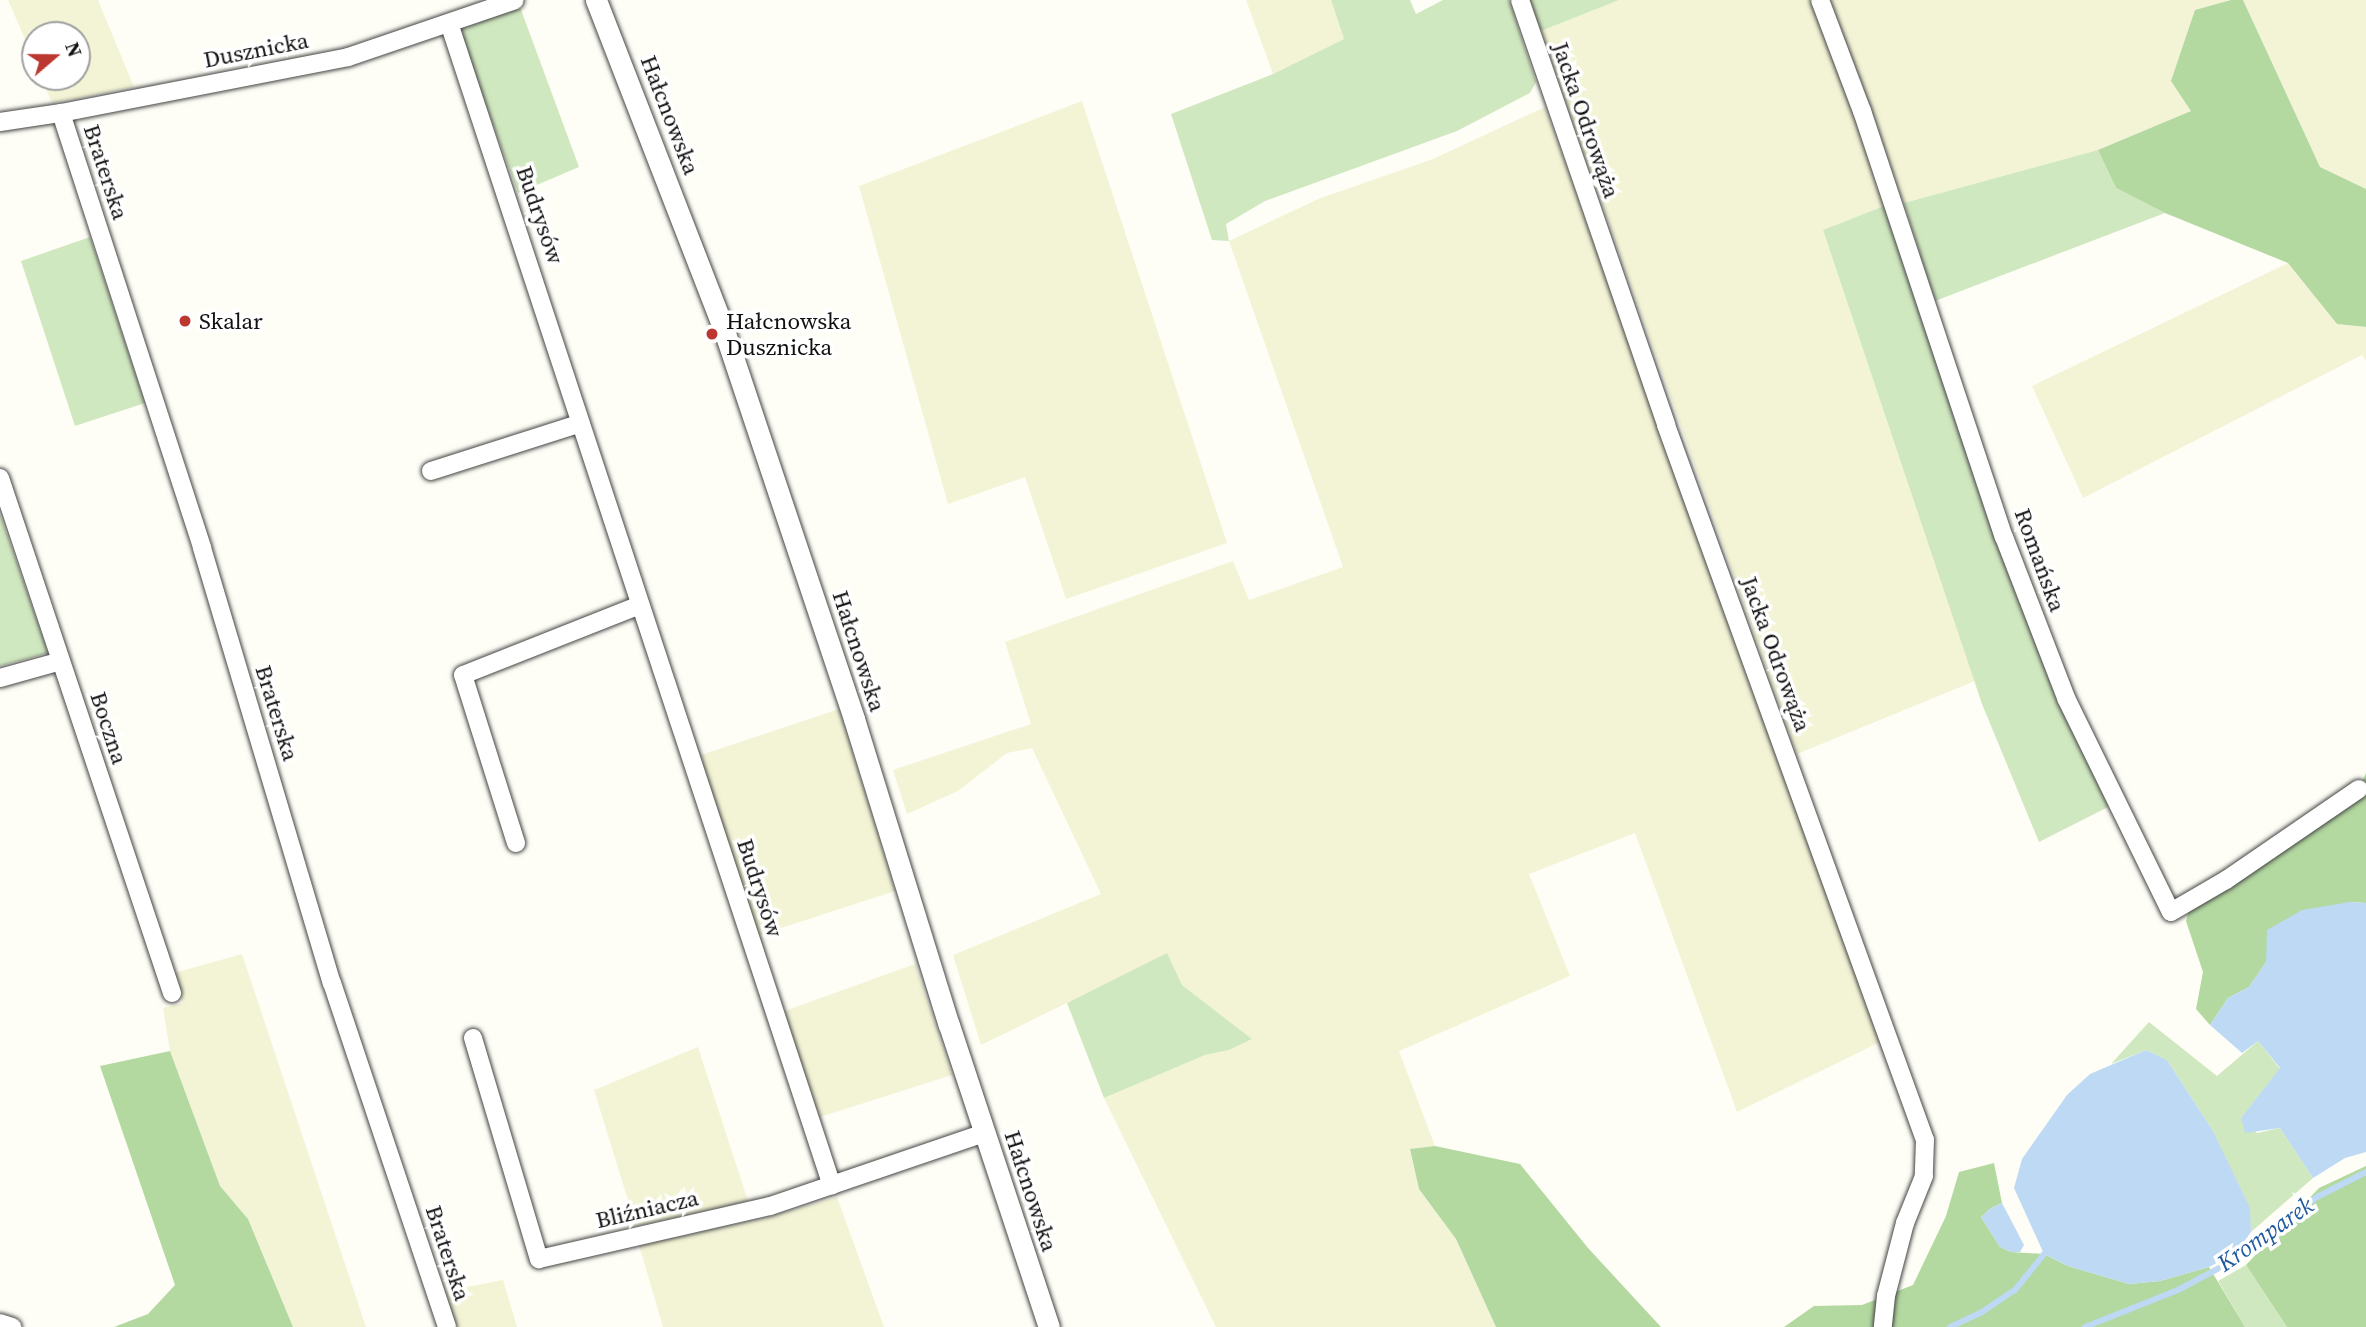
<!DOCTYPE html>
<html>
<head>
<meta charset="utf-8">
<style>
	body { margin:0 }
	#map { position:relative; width:2366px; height:1327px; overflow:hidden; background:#fefef6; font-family:"Source Serif 4",serif }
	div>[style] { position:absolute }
	.farmland>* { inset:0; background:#f3f4d6 }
	.green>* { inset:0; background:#d0e8c0 }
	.forest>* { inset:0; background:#b3d8a0 }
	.water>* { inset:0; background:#bdd9f3 }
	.stream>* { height:6px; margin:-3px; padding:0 3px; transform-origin:3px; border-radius:3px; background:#bdd9f3 }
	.roads { filter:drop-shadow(0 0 2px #444) drop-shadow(0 0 2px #444) }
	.minor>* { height:18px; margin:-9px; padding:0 9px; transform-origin:9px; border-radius:9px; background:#fff }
	.tertiary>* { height:21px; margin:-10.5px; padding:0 10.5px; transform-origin:10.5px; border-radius:10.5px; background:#fff }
	.dots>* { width:19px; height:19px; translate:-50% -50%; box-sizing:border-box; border:4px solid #fff; border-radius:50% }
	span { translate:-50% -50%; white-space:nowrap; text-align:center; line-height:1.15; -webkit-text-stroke:7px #fff; paint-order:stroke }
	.street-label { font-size:23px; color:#111 }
	.poi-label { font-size:23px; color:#111 }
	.left { translate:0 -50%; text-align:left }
	.water-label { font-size:24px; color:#1f599d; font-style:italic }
	.north { position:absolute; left:21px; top:21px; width:70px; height:70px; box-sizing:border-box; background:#fff; border:2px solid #a0a0a0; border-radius:50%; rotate:70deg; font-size:19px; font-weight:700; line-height:28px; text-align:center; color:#111 }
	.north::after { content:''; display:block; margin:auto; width:24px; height:32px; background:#bb372f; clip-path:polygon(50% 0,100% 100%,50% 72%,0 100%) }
</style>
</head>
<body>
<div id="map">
	<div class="farmland">
		<i style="clip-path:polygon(8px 0,98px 0,134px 87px,52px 103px,41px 77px,77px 77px,77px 35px,35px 35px,35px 62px)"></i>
		<i style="clip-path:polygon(1246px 0,1331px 0,1344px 39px,1273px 74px)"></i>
		<i style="clip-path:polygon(1619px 0,1811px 0,1889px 204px,1823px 230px,1975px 681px,1797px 754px,1541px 31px)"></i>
		<i style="clip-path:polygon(1831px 0,2231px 0,2195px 11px,2191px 111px,2098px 150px,1904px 203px)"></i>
		<i style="clip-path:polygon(2243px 0,2366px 0,2366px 189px,2320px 167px)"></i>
		<i style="clip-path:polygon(1082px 101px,1227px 543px,1066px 599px,1025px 477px,948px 504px,859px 186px)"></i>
		<i style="clip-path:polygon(1545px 107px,1880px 1042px,1737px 1112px,1635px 833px,1529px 874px,1570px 976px,1399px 1051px,1435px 1146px,1410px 1149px,1419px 1189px,1456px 1239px,1496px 1327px,1216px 1327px,1104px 1098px,1205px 1055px,1229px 1050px,1252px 1039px,1182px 985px,1167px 954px,981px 1045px,953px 955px,1101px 894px,1032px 748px,1007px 753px,958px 791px,907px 814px,893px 770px,1031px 724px,1005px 642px,1233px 561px,1249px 600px,1343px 567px,1229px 241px,1318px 199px,1433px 159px)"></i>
		<i style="clip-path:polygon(2288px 263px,2337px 324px,2366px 327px,2366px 361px,2362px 355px,2083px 498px,2032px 386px)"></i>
		<i style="clip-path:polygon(839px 709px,895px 891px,757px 936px,698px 756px)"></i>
		<i style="clip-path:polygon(242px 954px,366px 1327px,293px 1327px,248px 1219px,220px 1186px,170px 1051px,163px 1008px,183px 1003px,174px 973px)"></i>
		<i style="clip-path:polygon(915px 964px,952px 1075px,817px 1118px,782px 1012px)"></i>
		<i style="clip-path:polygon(698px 1047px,748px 1201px,636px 1226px,594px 1090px)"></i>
		<i style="clip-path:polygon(837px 1197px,884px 1327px,663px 1327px,639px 1245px,766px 1218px)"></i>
		<i style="clip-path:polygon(503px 1280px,517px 1327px,456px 1327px,446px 1291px)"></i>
	</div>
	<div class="green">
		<i style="clip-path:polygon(1331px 0,1410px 0,1416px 14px,1443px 0,1509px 0,1536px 82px,1530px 93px,1457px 131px,1265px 201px,1226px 224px,1229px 241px,1212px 240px,1171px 114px,1273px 74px,1344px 39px)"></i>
		<i style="clip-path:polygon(1529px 0,1619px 0,1541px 31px)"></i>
		<i style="clip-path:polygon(520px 7px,579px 167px,518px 193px,459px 30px)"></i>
		<i style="clip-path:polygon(2098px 150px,2116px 188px,2165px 213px,1935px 301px,1904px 203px)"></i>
		<i style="clip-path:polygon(1889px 204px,2110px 806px,2039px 842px,1982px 704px,1823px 230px)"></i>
		<i style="clip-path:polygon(90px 237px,145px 403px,75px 426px,21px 261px)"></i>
		<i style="clip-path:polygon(0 514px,48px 653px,0 666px)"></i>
		<i style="clip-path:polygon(1167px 953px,1182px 985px,1252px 1039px,1229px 1050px,1205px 1055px,1104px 1098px,1067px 1003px)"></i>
		<i style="clip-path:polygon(2149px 1022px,2217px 1076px,2258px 1041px,2280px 1069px,2241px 1118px,2257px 1133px,2280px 1128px,2313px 1178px,2251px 1232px,2249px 1208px,2213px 1131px,2167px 1060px,2146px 1050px,2111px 1064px)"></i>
		<i style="clip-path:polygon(2246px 1265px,2287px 1327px,2245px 1327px,2218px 1281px)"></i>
	</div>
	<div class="forest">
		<i style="clip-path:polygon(2231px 0,2243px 0,2320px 167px,2366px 189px,2366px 327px,2337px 324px,2288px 263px,2165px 213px,2116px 188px,2098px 150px,2191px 111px,2171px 81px,2195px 10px)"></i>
		<i style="clip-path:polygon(2366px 773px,2366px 903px,2350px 902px,2266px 962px,2249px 987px,2228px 998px,2210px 1025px,2196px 1009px,2203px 972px,2186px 921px,2189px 910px,2353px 803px)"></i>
		<i style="clip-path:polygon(170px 1051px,220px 1186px,248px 1219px,293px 1327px,114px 1327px,148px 1314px,175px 1285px,100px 1066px)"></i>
		<i style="clip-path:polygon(1435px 1146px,1520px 1164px,1588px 1248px,1661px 1327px,1496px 1327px,1456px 1239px,1419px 1189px,1410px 1149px)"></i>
		<i style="clip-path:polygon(1994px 1163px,2002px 1203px,1991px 1208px,1981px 1217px,2000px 1247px,2011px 1252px,2044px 1254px,2068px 1266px,2129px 1284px,2160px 1281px,2209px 1267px,2245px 1327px,1784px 1327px,1814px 1306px,1862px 1305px,1913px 1285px,1946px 1216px,1959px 1172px)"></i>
		<i style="clip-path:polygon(2366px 1166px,2366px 1327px,2287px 1327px,2246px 1265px,2319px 1188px)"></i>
	</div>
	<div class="water">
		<i style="clip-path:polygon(2350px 902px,2366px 903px,2366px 1152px,2345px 1158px,2313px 1178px,2280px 1128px,2245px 1133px,2241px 1118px,2280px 1068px,2258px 1041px,2242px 1053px,2210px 1025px,2228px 998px,2249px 987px,2266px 962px,2267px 930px,2302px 910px)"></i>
		<i style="clip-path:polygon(2146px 1050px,2167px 1060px,2213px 1131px,2250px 1208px,2251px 1232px,2237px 1252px,2209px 1267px,2160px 1281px,2129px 1284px,2068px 1266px,2044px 1254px,2014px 1188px,2022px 1159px,2067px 1095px,2090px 1074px)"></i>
		<i style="clip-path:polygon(2002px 1203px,2024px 1245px,2020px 1252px,2011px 1252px,2000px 1247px,1981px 1217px,1991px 1208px)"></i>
	</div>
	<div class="stream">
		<i style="left:1950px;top:1327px;width:35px;rotate:-25deg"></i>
		<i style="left:1982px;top:1312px;width:40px;rotate:-34deg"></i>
		<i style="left:2015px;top:1290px;width:46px;rotate:-51.1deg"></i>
		<i style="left:2085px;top:1327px;width:100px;rotate:-21.7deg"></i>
		<i style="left:2178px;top:1290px;width:66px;rotate:-28.1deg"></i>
		<i style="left:2236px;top:1259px;width:102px;rotate:-37.4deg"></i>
		<i style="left:2317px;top:1197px;width:55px;rotate:-27deg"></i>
	</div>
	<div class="roads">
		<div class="minor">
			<i style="left:1520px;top:0;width:449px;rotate:71deg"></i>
			<i style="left:1666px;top:425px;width:760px;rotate:70.09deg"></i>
			<i style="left:1925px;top:1140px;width:36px;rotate:92deg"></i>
			<i style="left:1924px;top:1176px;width:51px;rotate:112deg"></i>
			<i style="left:1905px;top:1223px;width:75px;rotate:104.6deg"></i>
			<i style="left:1886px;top:1296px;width:31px;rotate:96deg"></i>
			<i style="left:1820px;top:0;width:119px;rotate:69.3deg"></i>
			<i style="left:1862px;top:111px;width:449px;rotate:71.6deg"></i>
			<i style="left:2004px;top:537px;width:173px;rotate:68.9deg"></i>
			<i style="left:2066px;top:698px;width:238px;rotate:63.9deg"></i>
			<i style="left:2171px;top:912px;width:64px;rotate:-30.2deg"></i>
			<i style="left:2226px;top:880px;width:161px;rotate:-34.4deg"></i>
			<i style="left:449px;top:23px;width:1224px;rotate:71.77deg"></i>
			<i style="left:61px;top:113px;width:457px;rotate:72deg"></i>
			<i style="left:202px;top:548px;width:454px;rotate:73.4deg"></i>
			<i style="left:332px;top:983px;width:363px;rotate:71.5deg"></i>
			<i style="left:0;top:122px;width:62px;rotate:-8.4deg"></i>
			<i style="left:61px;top:113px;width:292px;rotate:-11deg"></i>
			<i style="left:348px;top:57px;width:176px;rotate:-18.8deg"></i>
			<i style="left:431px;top:471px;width:157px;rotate:-17.7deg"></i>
			<i style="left:0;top:478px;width:543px;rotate:71.53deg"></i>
			<i style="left:0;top:678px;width:63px;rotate:-15.6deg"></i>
			<i style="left:516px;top:843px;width:176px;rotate:-107.5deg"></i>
			<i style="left:463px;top:675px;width:190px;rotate:-21.6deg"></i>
			<i style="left:473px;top:1038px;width:231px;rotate:73.4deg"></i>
			<i style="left:539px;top:1259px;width:237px;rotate:-12.9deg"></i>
			<i style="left:770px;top:1206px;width:226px;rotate:-18.8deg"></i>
			<i style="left:0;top:1323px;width:13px;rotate:18deg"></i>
		</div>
		<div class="tertiary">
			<i style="left:596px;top:0;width:354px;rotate:68.8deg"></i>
			<i style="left:724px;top:330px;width:410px;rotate:71.5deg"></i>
			<i style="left:854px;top:719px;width:320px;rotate:72.8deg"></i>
			<i style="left:949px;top:1025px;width:318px;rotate:71.7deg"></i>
		</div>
	</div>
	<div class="dots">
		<i style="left:185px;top:321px;background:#bb372f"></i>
		<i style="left:712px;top:334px;background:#bb372f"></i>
	</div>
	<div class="street-label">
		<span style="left:256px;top:50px;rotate:-11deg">Dusznicka</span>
		<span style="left:670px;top:115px;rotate:69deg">Hałcnowska</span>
		<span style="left:1586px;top:120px;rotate:71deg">Jacka Odrowąża</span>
		<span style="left:106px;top:172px;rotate:72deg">Braterska</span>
		<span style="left:540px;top:215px;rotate:71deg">Budrysów</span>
		<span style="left:2040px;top:560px;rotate:70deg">Romańska</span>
		<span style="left:859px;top:651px;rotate:72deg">Hałcnowska</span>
		<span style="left:1776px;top:654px;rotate:70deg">Jacka Odrowąża</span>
		<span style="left:277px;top:713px;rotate:73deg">Braterska</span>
		<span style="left:109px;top:728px;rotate:72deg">Boczna</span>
		<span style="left:760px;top:888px;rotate:72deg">Budrysów</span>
		<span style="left:1031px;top:1191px;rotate:72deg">Hałcnowska</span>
		<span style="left:647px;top:1209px;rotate:-13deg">Bliźniacza</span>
		<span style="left:448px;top:1253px;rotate:72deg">Braterska</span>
	</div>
	<div class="poi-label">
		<span class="left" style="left:199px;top:321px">Skalar</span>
		<span class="left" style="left:726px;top:334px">Hałcnowska<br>Dusznicka</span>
	</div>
	<div class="water-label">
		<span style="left:2265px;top:1234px;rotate:-35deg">Kromparek</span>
	</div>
	<div class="north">N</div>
</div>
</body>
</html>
